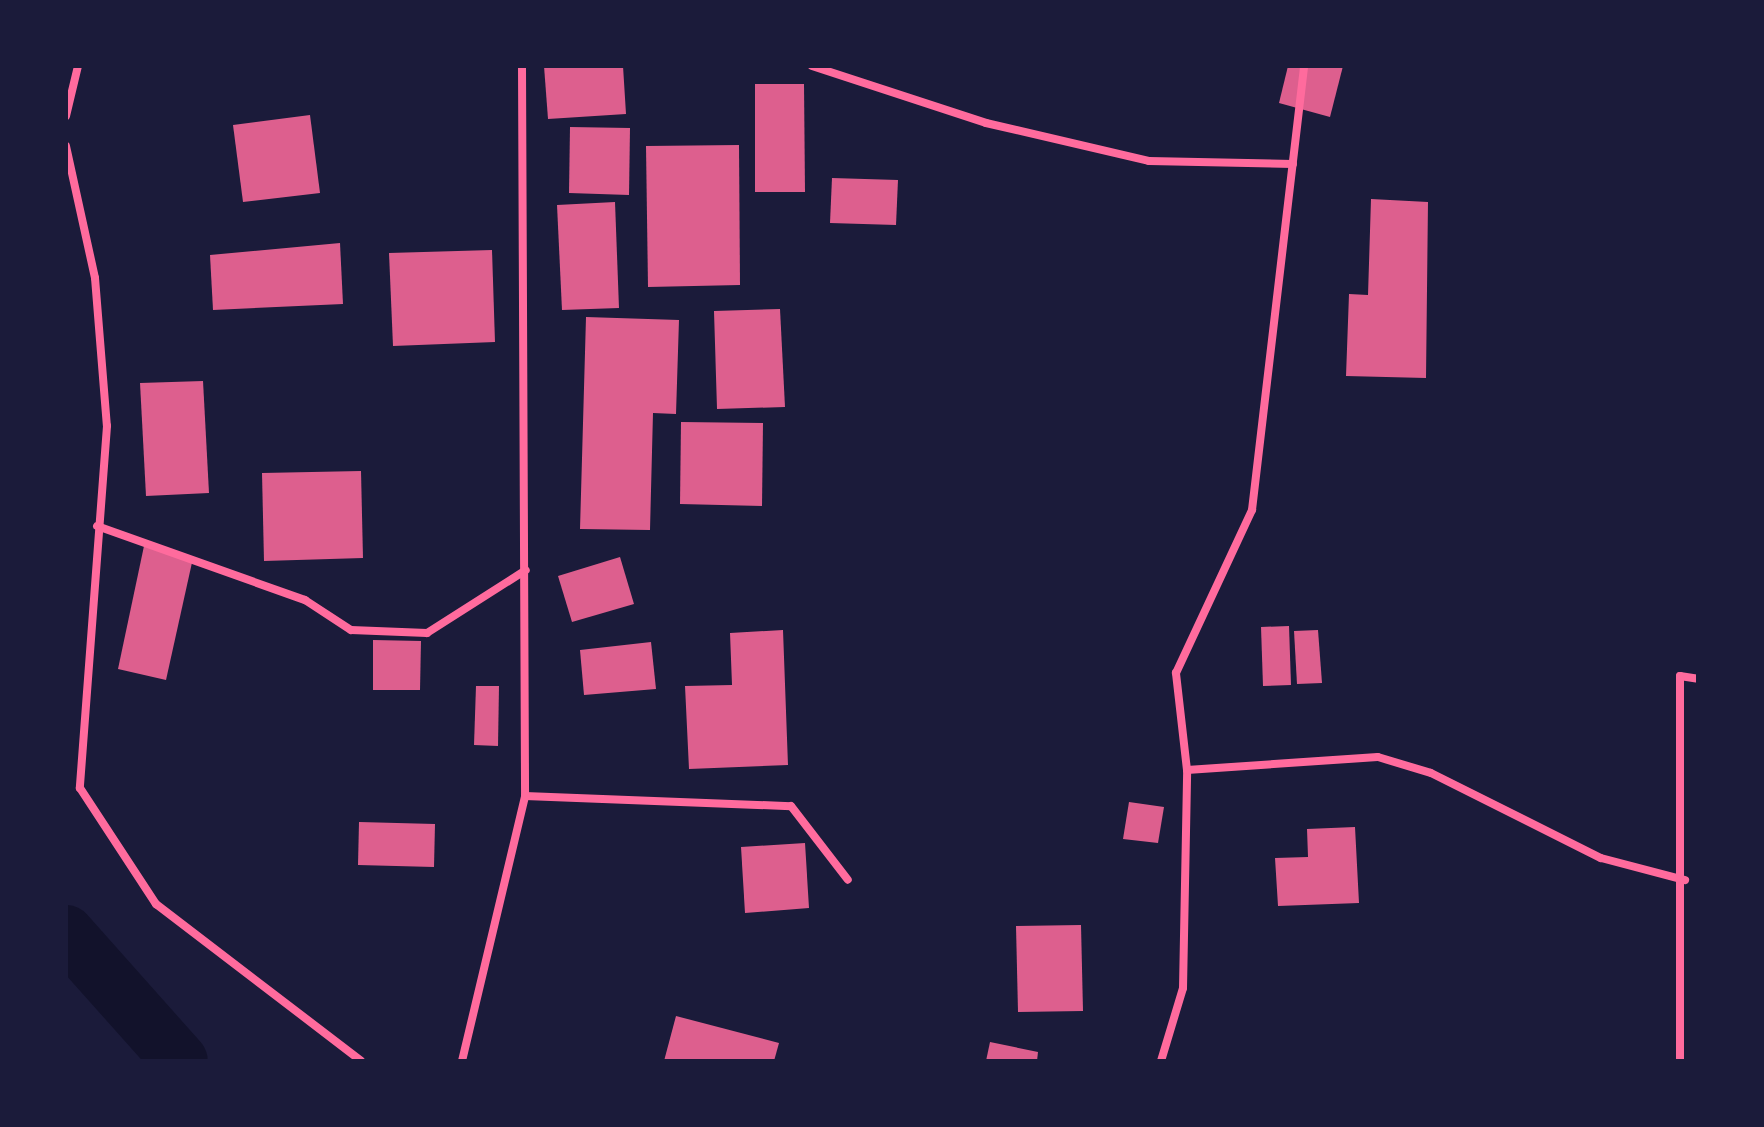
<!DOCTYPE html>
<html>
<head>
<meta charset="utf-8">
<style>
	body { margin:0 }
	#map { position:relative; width:1764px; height:1127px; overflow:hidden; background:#1b1b3a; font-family:"Titillium Web",sans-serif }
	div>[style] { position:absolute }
	.canal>* { height:56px; margin:-28px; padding:0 28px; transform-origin:28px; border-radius:28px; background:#12122b }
	.building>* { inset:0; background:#dd5f8e }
	.minor>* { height:8px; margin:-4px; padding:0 4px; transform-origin:4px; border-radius:4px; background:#ff6b9d }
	span { translate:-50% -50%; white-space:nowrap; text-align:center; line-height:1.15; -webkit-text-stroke:6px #1b1b3a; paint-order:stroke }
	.frame { position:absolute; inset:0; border:68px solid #1b1b3a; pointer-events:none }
</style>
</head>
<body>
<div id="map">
	<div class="canal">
		<i style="left:66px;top:933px;width:171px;rotate:48.3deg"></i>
	</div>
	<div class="building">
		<i style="clip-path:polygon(544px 66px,623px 66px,626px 114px,548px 119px)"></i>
		<i style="clip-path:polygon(1288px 66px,1343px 66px,1330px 117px,1279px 103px)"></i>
		<i style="clip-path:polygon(755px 84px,804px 84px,805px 192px,755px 192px)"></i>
		<i style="clip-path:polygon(310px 115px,320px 193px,243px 202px,233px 125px)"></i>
		<i style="clip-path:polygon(570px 127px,630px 128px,629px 195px,569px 193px)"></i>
		<i style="clip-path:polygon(739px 145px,740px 285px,648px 287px,646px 146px)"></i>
		<i style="clip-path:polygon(832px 178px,898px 180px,896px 225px,830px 223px)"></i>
		<i style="clip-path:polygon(1371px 199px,1428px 202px,1426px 378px,1346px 376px,1349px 294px,1368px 295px)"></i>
		<i style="clip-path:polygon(615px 202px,619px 308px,562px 310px,557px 205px)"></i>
		<i style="clip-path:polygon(340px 243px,343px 304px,213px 310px,210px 255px)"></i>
		<i style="clip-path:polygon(492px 250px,495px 342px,393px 346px,389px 253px)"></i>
		<i style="clip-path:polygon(780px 309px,785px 407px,717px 409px,714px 311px)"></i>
		<i style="clip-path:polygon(586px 317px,679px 320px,676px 414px,653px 413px,650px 530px,580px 529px)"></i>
		<i style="clip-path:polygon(203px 381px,209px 493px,146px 496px,140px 383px)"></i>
		<i style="clip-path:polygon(681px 422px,763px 423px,762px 506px,680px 504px)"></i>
		<i style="clip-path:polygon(361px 471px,363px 558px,264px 561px,262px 473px)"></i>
		<i style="clip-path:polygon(144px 546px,193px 558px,166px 680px,118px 669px)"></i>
		<i style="clip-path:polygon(620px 557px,634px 604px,572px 622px,558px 576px)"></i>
		<i style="clip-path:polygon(1289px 626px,1291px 685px,1263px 686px,1261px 627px)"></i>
		<i style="clip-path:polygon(783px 630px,788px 765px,689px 769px,685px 686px,732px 685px,730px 633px)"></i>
		<i style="clip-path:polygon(1318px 630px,1322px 683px,1297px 684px,1294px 631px)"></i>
		<i style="clip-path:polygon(373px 640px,421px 641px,420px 690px,373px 690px)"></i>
		<i style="clip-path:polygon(651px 642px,656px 689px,584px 695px,580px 650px)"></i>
		<i style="clip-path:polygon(476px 686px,499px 686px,498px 746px,474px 745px)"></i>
		<i style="clip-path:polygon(1129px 802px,1164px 807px,1158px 843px,1123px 839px)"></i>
		<i style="clip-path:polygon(359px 822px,435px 824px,434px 867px,358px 865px)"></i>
		<i style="clip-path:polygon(1355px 827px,1359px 903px,1278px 906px,1275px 858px,1308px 857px,1307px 829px)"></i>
		<i style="clip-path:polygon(805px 843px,809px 908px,745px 913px,741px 847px)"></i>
		<i style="clip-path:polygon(1081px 925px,1083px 1011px,1018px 1012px,1016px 926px)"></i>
		<i style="clip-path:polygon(676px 1016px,779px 1043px,774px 1061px,664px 1061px)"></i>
		<i style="clip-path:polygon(990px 1042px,1038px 1052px,1037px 1061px,986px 1061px)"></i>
	</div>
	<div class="minor">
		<i style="left:522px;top:66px;width:730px;rotate:89.76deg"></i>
		<i style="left:525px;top:796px;width:266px;rotate:2.2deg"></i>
		<i style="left:791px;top:806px;width:93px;rotate:52.4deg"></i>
		<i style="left:812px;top:66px;width:183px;rotate:18.1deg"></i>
		<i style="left:986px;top:123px;width:167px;rotate:13.1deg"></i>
		<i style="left:1149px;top:161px;width:144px;rotate:1.2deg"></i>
		<i style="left:66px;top:116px;width:51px;rotate:-76.5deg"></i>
		<i style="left:66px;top:146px;width:135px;rotate:77.6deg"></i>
		<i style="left:95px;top:278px;width:148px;rotate:85.4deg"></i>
		<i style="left:107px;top:426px;width:363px;rotate:94.3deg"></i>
		<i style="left:80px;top:788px;width:139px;rotate:56.8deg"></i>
		<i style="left:156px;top:904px;width:258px;rotate:37.4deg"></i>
		<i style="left:97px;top:526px;width:221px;rotate:19.6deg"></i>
		<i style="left:305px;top:600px;width:55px;rotate:33.1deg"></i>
		<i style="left:351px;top:630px;width:76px;rotate:2.3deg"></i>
		<i style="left:427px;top:633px;width:117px;rotate:-32.5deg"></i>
		<i style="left:1187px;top:770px;width:98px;rotate:-96.5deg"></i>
		<i style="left:1176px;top:673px;width:180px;rotate:-65deg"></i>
		<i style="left:1252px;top:510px;width:447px;rotate:-83.3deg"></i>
		<i style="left:462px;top:1061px;width:272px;rotate:-76.6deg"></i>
		<i style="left:1161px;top:1061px;width:76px;rotate:-73.2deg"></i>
		<i style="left:1183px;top:988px;width:218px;rotate:-88.9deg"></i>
		<i style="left:1187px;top:770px;width:191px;rotate:-3.9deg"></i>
		<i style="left:1378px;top:757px;width:55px;rotate:16.8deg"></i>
		<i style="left:1431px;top:773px;width:190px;rotate:26.6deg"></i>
		<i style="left:1601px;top:858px;width:87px;rotate:14.7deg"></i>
		<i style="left:1680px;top:1061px;width:385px;rotate:-90deg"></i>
		<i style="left:1680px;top:676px;width:18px;rotate:9deg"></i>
	</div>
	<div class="frame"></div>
</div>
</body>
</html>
